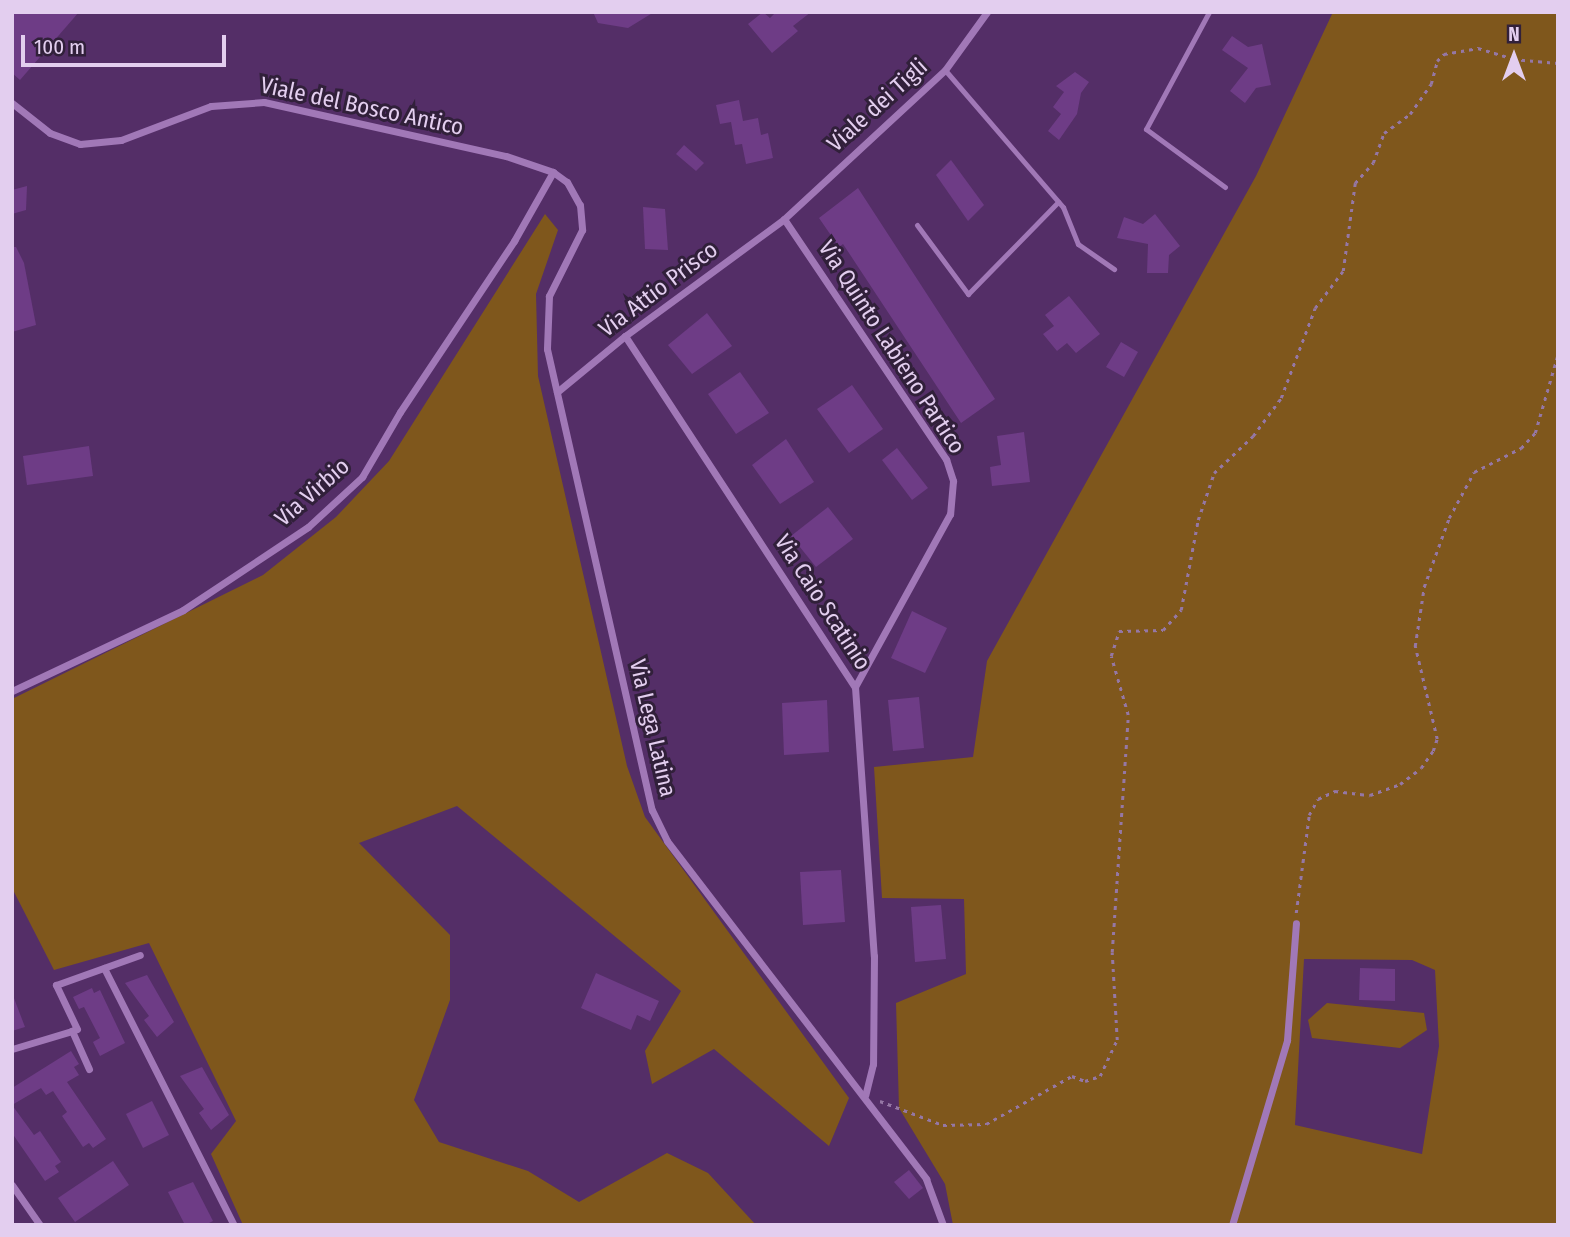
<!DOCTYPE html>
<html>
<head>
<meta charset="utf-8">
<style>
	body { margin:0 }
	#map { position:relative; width:1570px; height:1237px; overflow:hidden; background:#542e67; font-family:"Fira Sans Condensed",sans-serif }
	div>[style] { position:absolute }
	.green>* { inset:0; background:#7f571c }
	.building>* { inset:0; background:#6e3c86 }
	.path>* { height:2.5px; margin-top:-1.25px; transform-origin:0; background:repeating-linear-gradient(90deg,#9577a5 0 3.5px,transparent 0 8.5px) }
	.lane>* { height:5px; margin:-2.5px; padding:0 2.5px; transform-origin:2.5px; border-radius:2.5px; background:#a178b7 }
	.street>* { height:7px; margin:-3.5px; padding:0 3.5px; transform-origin:3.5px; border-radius:3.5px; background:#a178b7 }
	span { translate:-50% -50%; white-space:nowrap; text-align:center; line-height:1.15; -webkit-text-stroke:6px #31203a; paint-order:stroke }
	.street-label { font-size:23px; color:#e3ceef }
	.frame { position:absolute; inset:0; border:14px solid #e3ceef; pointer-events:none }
	.north { position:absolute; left:1479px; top:21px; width:70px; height:70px; -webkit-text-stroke:5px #31203a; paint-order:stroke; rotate:0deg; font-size:19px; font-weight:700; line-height:28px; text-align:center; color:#e3ceef }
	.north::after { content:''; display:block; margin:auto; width:24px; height:32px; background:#e3ceef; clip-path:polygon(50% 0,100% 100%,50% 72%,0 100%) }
	.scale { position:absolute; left:21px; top:35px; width:205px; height:32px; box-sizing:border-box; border:4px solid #e3ceef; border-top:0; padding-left:9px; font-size:21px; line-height:24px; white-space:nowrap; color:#e3ceef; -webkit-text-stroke:5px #31203a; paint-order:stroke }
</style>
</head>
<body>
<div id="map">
	<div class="green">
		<i style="clip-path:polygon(evenodd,1333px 12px,1558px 12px,1558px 1225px,953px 1225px,945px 1184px,899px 1108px,896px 1003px,966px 974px,964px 899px,882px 898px,874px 767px,973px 757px,987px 661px,1256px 176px,1333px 12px,1304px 959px,1412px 960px,1435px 970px,1439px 1046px,1422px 1154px,1295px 1125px,1304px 959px)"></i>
		<i style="clip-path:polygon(545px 214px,558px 230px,536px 294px,538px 376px,627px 766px,645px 817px,849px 1098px,829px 1146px,714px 1049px,652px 1084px,645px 1051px,681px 991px,457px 806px,359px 843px,450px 935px,450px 1000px,414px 1100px,439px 1142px,528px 1171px,579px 1202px,667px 1153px,708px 1173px,756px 1225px,243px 1225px,211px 1154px,236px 1121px,149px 943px,54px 970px,12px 888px,12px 699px,263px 575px,336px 517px,389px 461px)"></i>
		<i style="clip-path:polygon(1327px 1003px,1424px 1013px,1427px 1030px,1400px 1048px,1312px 1038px,1308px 1020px)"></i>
	</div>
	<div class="building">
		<i style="clip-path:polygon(12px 12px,79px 12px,20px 80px,12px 73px)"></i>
		<i style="clip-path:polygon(593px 12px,654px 12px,628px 28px,598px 23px)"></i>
		<i style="clip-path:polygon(763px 12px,770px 18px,776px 12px,811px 12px,793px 26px,798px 31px,772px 53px,748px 24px)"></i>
		<i style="clip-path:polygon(1232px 36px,1248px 47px,1262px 44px,1271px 85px,1256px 88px,1245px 103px,1230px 91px,1248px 68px,1222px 50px)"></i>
		<i style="clip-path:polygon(1075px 72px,1089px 82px,1081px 93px,1077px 114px,1059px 140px,1048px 131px,1061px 114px,1053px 107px,1064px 92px,1056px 86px)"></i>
		<i style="clip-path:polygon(739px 100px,743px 121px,758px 118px,761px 135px,768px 133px,773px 158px,746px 164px,742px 144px,735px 145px,731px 122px,720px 124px,716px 105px)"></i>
		<i style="clip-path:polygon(684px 145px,704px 163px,696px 171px,676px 154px)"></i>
		<i style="clip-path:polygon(951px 160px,984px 205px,968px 221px,936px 175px)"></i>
		<i style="clip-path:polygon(27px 186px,26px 210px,12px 214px,12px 190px)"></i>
		<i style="clip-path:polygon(858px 188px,995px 399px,961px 423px,843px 244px,839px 247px,819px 218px)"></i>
		<i style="clip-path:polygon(643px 207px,665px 209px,668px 250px,645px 249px)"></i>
		<i style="clip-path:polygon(1155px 214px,1180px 246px,1169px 255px,1168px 273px,1147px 273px,1148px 244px,1117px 238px,1124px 217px,1143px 224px)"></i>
		<i style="clip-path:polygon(12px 247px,16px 247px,24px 263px,36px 325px,12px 332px)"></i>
		<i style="clip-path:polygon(1069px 296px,1100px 334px,1076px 353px,1067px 343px,1057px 351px,1043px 334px,1054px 326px,1045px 315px)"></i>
		<i style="clip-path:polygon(707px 313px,732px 346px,692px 374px,668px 345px)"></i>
		<i style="clip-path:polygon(1121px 342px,1138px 352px,1124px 377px,1106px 367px)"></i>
		<i style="clip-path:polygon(740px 372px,769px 413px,736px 434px,708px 394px)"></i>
		<i style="clip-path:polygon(852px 385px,883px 429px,849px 453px,817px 409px)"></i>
		<i style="clip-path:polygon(1024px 432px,1030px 482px,992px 486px,990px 467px,1001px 465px,997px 436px)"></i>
		<i style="clip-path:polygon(786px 439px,814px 482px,780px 504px,752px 465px)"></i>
		<i style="clip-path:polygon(89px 446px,93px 476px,27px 485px,23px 456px)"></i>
		<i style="clip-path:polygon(897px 448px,928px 488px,912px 500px,882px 460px)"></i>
		<i style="clip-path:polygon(828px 507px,853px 539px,816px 567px,791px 536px)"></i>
		<i style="clip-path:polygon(912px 611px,947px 628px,925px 673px,891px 658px)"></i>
		<i style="clip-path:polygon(919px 697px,924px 748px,893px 751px,888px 700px)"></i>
		<i style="clip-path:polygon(827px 700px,829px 752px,784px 755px,782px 703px)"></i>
		<i style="clip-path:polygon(841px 870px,845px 922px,803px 925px,800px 872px)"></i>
		<i style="clip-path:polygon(941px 905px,946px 959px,915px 962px,911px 907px)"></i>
		<i style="clip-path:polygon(1360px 968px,1395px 969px,1395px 1001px,1359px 1000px)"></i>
		<i style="clip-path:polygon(596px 973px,659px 1001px,650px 1021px,637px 1015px,631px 1030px,581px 1008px)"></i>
		<i style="clip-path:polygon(147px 975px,174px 1022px,157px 1037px,144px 1020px,149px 1016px,125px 983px)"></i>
		<i style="clip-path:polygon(92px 988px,94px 993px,100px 990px,125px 1043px,100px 1056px,93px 1042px,100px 1038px,84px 1007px,79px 1009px,73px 997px)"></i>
		<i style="clip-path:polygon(12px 993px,25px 1027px,12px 1031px)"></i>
		<i style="clip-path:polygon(71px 1051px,79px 1064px,74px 1067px,79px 1075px,67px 1082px,106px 1139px,93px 1148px,89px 1143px,83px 1147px,62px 1116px,67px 1112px,53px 1091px,46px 1095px,41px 1088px,12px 1105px,34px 1135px,40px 1131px,61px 1162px,55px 1166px,59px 1172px,45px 1181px,12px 1133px,12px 1088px)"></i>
		<i style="clip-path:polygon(202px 1067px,229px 1115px,211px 1130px,199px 1113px,204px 1109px,180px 1076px)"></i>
		<i style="clip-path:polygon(152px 1101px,169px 1135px,143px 1148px,126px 1114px)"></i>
		<i style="clip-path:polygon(113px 1161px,129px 1185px,75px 1222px,58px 1198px)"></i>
		<i style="clip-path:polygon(909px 1170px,923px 1188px,909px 1199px,894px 1182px)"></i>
		<i style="clip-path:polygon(193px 1182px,213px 1221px,205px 1225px,185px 1225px,168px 1192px)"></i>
	</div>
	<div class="path">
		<i style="left:1296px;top:913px;width:99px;rotate:-82.4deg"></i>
		<i style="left:1309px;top:815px;width:18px;rotate:-61deg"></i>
		<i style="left:1318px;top:799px;width:19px;rotate:-25deg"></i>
		<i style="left:1335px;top:791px;width:35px;rotate:7deg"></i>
		<i style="left:1370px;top:795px;width:32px;rotate:-20deg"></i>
		<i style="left:1400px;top:784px;width:26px;rotate:-37deg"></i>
		<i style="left:1421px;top:768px;width:21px;rotate:-55deg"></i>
		<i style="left:1433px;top:751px;width:13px;rotate:-72deg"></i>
		<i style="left:1437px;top:739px;width:96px;rotate:-103.3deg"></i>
		<i style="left:1415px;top:646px;width:60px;rotate:-81.3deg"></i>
		<i style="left:1424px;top:587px;width:73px;rotate:-70.1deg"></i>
		<i style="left:1449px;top:518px;width:52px;rotate:-61.5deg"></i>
		<i style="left:1474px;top:472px;width:53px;rotate:-27.1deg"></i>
		<i style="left:1521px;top:448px;width:21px;rotate:-47deg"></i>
		<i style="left:1535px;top:433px;width:82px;rotate:-73.8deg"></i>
		<i style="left:880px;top:1101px;width:67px;rotate:20.9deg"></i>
		<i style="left:943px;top:1125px;width:43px;rotate:-1.3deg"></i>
		<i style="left:986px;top:1124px;width:98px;rotate:-29.2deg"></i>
		<i style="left:1072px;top:1076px;width:14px;rotate:21deg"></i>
		<i style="left:1085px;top:1081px;width:16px;rotate:-18deg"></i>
		<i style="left:1100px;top:1076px;width:40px;rotate:-65deg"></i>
		<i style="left:1117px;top:1040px;width:88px;rotate:-93.3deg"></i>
		<i style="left:1112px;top:952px;width:238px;rotate:-86.1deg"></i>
		<i style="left:1128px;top:715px;width:61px;rotate:-106.1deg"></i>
		<i style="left:1111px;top:656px;width:26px;rotate:-72deg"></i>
		<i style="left:1119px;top:631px;width:44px;rotate:-1.3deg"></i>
		<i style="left:1163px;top:630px;width:27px;rotate:-48deg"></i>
		<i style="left:1181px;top:610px;width:92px;rotate:-79.3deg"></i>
		<i style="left:1198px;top:520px;width:50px;rotate:-71.2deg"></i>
		<i style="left:1214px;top:473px;width:54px;rotate:-43.5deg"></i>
		<i style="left:1253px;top:436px;width:47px;rotate:-53.6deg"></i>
		<i style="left:1281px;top:398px;width:96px;rotate:-69.3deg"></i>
		<i style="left:1315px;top:308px;width:46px;rotate:-52.9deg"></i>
		<i style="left:1343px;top:271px;width:89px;rotate:-82.2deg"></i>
		<i style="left:1355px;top:183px;width:27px;rotate:-48deg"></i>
		<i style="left:1373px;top:163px;width:32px;rotate:-70deg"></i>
		<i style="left:1384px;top:133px;width:32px;rotate:-36deg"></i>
		<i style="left:1410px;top:114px;width:37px;rotate:-55deg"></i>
		<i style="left:1431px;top:84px;width:24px;rotate:-75deg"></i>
		<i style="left:1437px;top:61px;width:10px;rotate:-45deg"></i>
		<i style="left:1444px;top:54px;width:35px;rotate:-10deg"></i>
		<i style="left:1478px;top:48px;width:37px;rotate:17deg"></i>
		<i style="left:1513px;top:59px;width:45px;rotate:5.1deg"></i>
	</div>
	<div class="lane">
		<i style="left:1209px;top:12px;width:133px;rotate:118.3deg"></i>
		<i style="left:1146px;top:129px;width:98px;rotate:36.3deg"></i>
		<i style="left:945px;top:70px;width:181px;rotate:49.3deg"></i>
		<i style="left:1063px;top:207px;width:40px;rotate:68deg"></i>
		<i style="left:1078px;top:244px;width:44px;rotate:34.8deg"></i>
		<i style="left:917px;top:225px;width:86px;rotate:53.5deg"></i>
		<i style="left:968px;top:294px;width:129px;rotate:-45.6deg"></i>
	</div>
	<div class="street">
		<i style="left:12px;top:103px;width:48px;rotate:38.3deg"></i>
		<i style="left:50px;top:133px;width:32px;rotate:20deg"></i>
		<i style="left:80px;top:144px;width:41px;rotate:-5.6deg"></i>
		<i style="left:121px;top:140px;width:96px;rotate:-20.7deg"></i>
		<i style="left:211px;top:106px;width:53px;rotate:-4.3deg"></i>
		<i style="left:264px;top:102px;width:248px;rotate:12.6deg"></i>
		<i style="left:506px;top:156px;width:50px;rotate:18.8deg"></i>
		<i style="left:553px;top:172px;width:17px;rotate:36deg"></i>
		<i style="left:567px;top:182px;width:26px;rotate:61deg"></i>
		<i style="left:580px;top:205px;width:25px;rotate:85deg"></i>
		<i style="left:582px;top:230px;width:74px;rotate:116.6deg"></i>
		<i style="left:549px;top:296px;width:53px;rotate:92.2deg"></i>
		<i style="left:547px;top:349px;width:473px;rotate:77.2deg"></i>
		<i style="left:652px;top:810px;width:34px;rotate:64deg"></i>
		<i style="left:667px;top:841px;width:426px;rotate:52.5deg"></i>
		<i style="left:926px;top:1179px;width:49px;rotate:69.7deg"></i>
		<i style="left:784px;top:219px;width:290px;rotate:56deg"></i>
		<i style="left:946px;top:459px;width:23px;rotate:72deg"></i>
		<i style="left:953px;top:481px;width:33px;rotate:95deg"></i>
		<i style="left:950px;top:514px;width:197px;rotate:118.8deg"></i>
		<i style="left:625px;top:336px;width:420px;rotate:56.8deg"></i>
		<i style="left:855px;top:687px;width:270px;rotate:86deg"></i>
		<i style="left:874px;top:956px;width:108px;rotate:90.5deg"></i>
		<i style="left:873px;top:1064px;width:32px;rotate:104deg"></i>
		<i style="left:557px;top:392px;width:88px;rotate:-39.5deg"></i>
		<i style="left:625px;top:336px;width:197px;rotate:-36.3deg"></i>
		<i style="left:784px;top:219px;width:219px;rotate:-42.8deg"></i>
		<i style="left:945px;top:70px;width:72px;rotate:-54.1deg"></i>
		<i style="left:12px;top:691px;width:189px;rotate:-25.3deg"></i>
		<i style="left:183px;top:610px;width:150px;rotate:-33.6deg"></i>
		<i style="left:308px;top:527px;width:74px;rotate:-42.8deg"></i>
		<i style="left:362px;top:477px;width:75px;rotate:-59.7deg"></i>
		<i style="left:400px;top:412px;width:206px;rotate:-56.3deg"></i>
		<i style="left:514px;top:241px;width:79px;rotate:-60.5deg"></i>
		<i style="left:104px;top:968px;width:288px;rotate:63.2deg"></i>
		<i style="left:12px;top:1049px;width:63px;rotate:-16.7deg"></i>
		<i style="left:89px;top:1069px;width:42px;rotate:-114.1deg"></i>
		<i style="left:72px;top:1031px;width:5px;rotate:-22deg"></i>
		<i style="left:77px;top:1029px;width:49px;rotate:-115.5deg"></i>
		<i style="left:56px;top:985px;width:89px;rotate:-19.7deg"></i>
		<i style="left:12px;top:1185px;width:49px;rotate:55deg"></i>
		<i style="left:1232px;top:1225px;width:193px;rotate:-73.4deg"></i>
		<i style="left:1287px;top:1040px;width:117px;rotate:-85.6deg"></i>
	</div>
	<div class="street-label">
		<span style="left:877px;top:105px;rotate:-42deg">Viale dei Tigli</span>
		<span style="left:362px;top:106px;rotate:12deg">Viale del Bosco Antico</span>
		<span style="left:658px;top:289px;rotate:-37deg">Via Attio Prisco</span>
		<span style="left:892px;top:347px;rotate:57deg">Via Quinto Labieno Partico</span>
		<span style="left:312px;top:492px;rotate:-41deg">Via Virbio</span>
		<span style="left:823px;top:602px;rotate:57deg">Via Caio Scatinio</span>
		<span style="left:653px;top:728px;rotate:77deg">Via Lega Latina</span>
	</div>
	<div class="frame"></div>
	<div class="north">N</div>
	<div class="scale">100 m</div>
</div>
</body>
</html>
